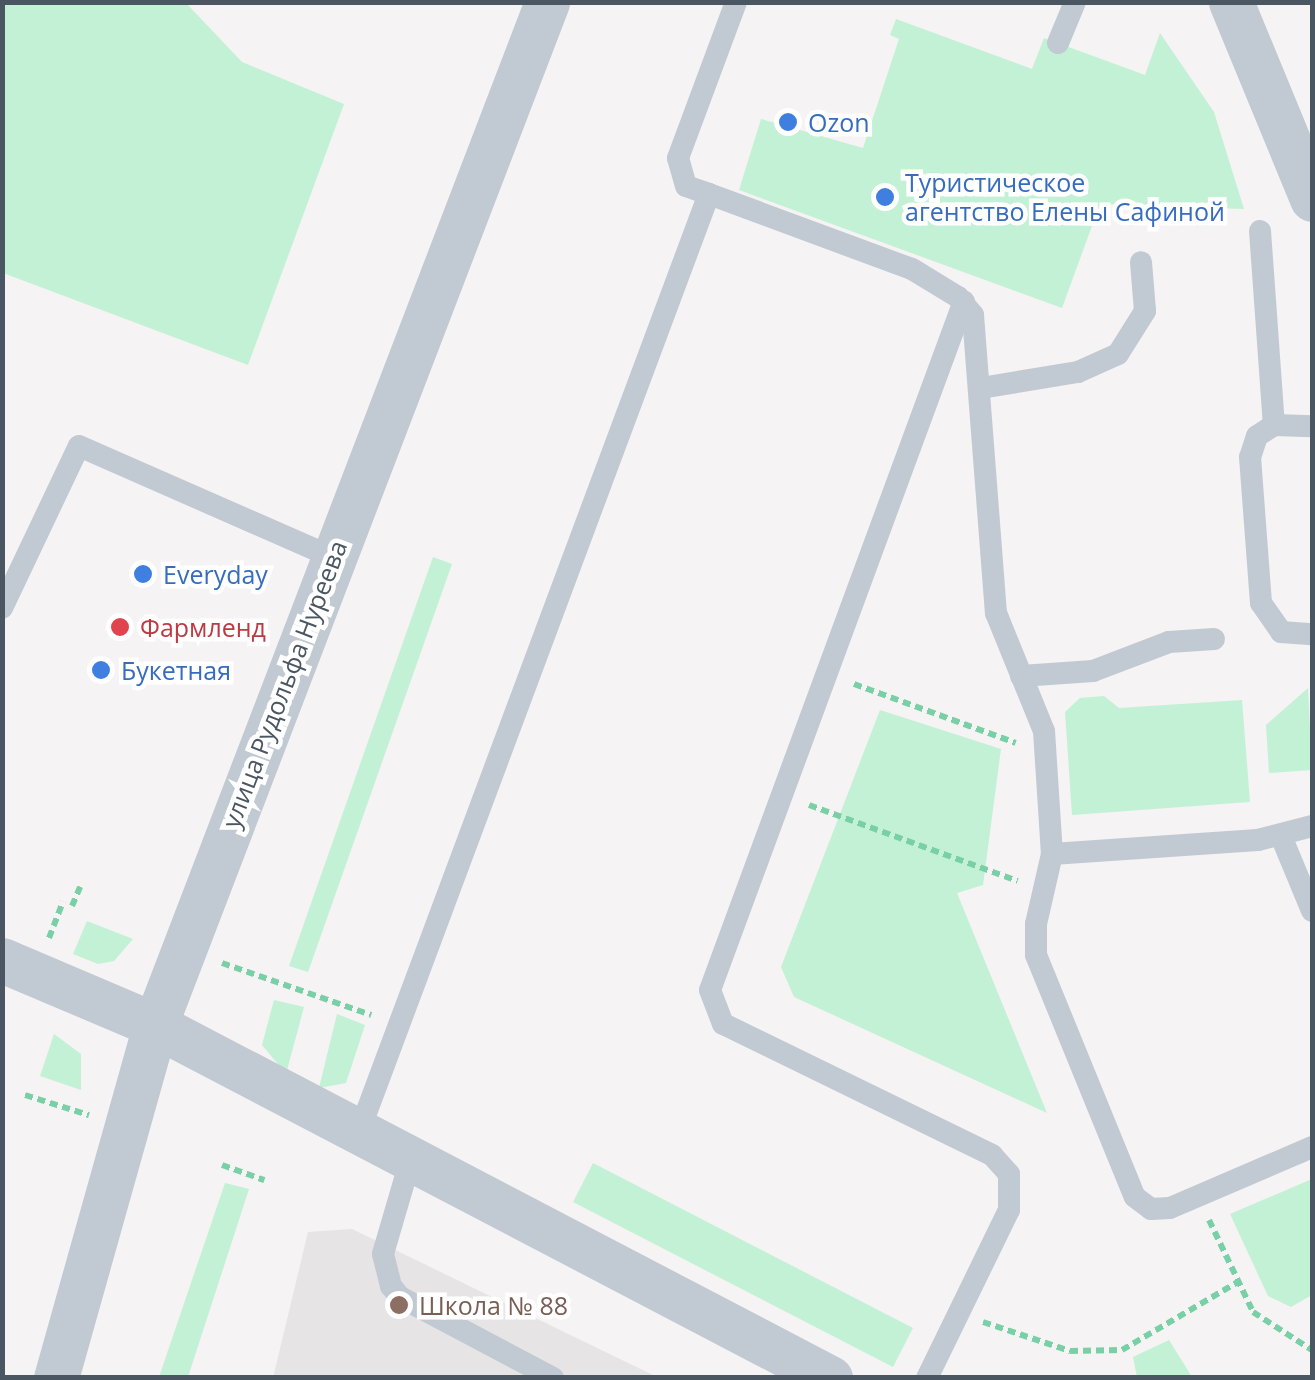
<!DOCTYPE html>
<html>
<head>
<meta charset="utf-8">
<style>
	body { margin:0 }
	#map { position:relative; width:1315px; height:1380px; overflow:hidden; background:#f5f3f3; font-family:"Open Sans",sans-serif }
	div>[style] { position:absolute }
	.education>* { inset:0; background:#e6e4e5 }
	.green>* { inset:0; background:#c3f1d5 }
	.path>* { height:6px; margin-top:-3px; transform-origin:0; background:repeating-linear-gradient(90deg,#7ad0a6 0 8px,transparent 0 13px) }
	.lane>* { height:22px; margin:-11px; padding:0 11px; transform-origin:11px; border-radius:11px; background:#c1cad2 }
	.street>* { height:45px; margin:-22.5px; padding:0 22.5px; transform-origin:22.5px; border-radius:22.5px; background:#c1cad2 }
	.dots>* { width:28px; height:28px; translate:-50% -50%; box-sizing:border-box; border:5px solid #fff; border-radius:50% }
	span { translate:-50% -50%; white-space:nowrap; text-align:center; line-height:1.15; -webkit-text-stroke:9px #fff; paint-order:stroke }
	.shop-label { font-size:25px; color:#366cbe }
	.left { translate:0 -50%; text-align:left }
	.health-label { font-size:25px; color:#be3a42 }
	.street-label { font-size:25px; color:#4a5661 }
	.education-label { font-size:25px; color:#785e54 }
	.frame { position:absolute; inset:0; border:5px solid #4a5661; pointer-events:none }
</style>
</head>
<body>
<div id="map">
	<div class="education">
		<i style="clip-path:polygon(352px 1229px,657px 1377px,273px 1378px,308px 1232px)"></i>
	</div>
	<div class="green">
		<i style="clip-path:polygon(2px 3px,186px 3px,242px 62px,344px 104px,248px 365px,3px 273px)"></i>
		<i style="clip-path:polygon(896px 19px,1032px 69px,1044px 38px,1145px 75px,1160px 33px,1214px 112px,1244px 209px,1100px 204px,1062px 308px,739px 190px,761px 119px,863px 148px,899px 39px,890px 35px)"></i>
		<i style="clip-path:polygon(433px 557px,452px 564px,308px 972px,289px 966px)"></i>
		<i style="clip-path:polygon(1308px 688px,1312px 770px,1269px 773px,1266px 725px)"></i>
		<i style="clip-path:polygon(1104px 696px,1119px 708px,1242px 700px,1250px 802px,1072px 815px,1065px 712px,1080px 698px)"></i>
		<i style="clip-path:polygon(880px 710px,1001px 749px,983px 885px,957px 893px,1047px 1113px,794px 997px,781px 967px)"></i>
		<i style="clip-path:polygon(87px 921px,133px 939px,114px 961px,98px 964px,73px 954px)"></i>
		<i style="clip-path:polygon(274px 1000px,304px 1007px,286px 1074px,262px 1045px)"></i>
		<i style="clip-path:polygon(337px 1014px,365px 1025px,346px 1083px,319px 1088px)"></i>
		<i style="clip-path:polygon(54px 1034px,81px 1054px,81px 1090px,40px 1076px)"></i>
		<i style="clip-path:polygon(593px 1163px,913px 1328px,893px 1367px,573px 1202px)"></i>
		<i style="clip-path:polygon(1312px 1179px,1312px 1295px,1291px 1307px,1268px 1296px,1230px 1214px)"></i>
		<i style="clip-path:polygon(225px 1183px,249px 1189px,188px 1377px,159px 1377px)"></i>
		<i style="clip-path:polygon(1169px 1340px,1192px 1377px,1137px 1377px,1133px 1357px)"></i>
	</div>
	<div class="path">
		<i style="left:854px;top:684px;width:172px;rotate:20deg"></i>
		<i style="left:809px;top:805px;width:222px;rotate:20deg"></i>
		<i style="left:72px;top:906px;width:21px;rotate:-67deg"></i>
		<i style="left:49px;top:938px;width:39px;rotate:-69deg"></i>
		<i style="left:222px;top:963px;width:158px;rotate:19.2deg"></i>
		<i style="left:25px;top:1095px;width:67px;rotate:17.4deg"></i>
		<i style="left:222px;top:1165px;width:45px;rotate:19.7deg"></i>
		<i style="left:1209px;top:1220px;width:102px;rotate:64.4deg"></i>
		<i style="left:1253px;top:1312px;width:70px;rotate:32.8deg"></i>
		<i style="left:983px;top:1322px;width:92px;rotate:18.4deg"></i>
		<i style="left:1070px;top:1351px;width:52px;rotate:-1.1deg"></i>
		<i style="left:1122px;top:1350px;width:134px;rotate:-30.4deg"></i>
	</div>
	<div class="lane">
		<i style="left:1058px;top:43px;width:44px;rotate:-67.5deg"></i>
		<i style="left:709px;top:194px;width:24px;rotate:-161deg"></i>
		<i style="left:686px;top:186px;width:29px;rotate:-106deg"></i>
		<i style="left:678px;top:158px;width:166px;rotate:-69.6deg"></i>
		<i style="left:1260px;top:231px;width:195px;rotate:85.9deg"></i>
		<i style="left:1274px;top:425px;width:20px;rotate:147deg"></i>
		<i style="left:1257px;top:436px;width:22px;rotate:108deg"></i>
		<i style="left:1250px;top:457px;width:146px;rotate:85.7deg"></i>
		<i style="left:1261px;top:603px;width:35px;rotate:55deg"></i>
		<i style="left:1281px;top:632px;width:31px;rotate:4deg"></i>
		<i style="left:981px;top:388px;width:98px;rotate:-9.4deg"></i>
		<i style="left:1078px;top:372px;width:44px;rotate:-24.2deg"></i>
		<i style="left:1118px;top:354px;width:51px;rotate:-57.9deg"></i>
		<i style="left:1145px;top:311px;width:49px;rotate:-94.7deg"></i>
		<i style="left:1274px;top:425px;width:38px;rotate:2deg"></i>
		<i style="left:2px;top:608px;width:179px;rotate:-64.6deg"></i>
		<i style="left:79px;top:446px;width:276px;rotate:23.7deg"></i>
		<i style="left:1021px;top:676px;width:72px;rotate:-4deg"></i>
		<i style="left:1093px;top:671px;width:81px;rotate:-20.9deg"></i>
		<i style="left:1169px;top:642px;width:45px;rotate:-3.8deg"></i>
		<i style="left:1281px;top:836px;width:81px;rotate:67.5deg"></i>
		<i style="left:1052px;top:854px;width:206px;rotate:-3.9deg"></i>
		<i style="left:1258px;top:840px;width:56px;rotate:-14.5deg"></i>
		<i style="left:359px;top:1132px;width:1001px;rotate:-69.54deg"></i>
		<i style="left:709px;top:194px;width:216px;rotate:20.3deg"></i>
		<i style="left:912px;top:269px;width:54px;rotate:31.3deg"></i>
		<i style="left:958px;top:297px;width:23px;rotate:50deg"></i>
		<i style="left:973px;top:315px;width:299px;rotate:85.6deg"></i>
		<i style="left:996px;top:613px;width:127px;rotate:67.9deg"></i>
		<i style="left:1044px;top:731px;width:123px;rotate:86.3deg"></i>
		<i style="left:1052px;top:854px;width:72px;rotate:102.9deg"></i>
		<i style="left:1036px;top:924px;width:31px;rotate:90deg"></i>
		<i style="left:1036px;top:955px;width:261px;rotate:67.8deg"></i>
		<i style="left:1135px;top:1197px;width:20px;rotate:37deg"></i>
		<i style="left:1151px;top:1209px;width:19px;rotate:-3deg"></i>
		<i style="left:1170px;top:1208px;width:155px;rotate:-23.2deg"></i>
		<i style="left:411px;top:1158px;width:100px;rotate:106.3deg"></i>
		<i style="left:383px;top:1254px;width:33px;rotate:76deg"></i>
		<i style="left:391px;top:1286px;width:14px;rotate:51deg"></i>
		<i style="left:400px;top:1297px;width:173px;rotate:27.9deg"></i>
		<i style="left:927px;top:1378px;width:187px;rotate:-64deg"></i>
		<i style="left:1009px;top:1210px;width:36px;rotate:-90deg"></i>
		<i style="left:1009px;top:1174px;width:25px;rotate:-132deg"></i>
		<i style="left:992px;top:1155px;width:299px;rotate:-154deg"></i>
		<i style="left:723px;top:1024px;width:36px;rotate:-111deg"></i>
		<i style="left:710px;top:990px;width:734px;rotate:-69.76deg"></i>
	</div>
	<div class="street">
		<i style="left:1231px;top:2px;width:213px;rotate:67.6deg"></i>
		<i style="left:2px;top:960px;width:166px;rotate:23deg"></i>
		<i style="left:155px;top:1025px;width:762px;rotate:27.61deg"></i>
		<i style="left:56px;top:1378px;width:367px;rotate:-74.3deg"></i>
		<i style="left:155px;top:1025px;width:1096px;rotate:-69.03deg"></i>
	</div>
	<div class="dots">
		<i style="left:788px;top:122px;background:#3f7fe0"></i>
		<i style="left:885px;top:197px;background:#3f7fe0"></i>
		<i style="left:143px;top:574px;background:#3f7fe0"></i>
		<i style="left:120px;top:627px;background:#e0444e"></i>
		<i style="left:101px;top:670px;background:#3f7fe0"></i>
		<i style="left:399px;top:1305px;background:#8d6e63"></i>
	</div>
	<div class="shop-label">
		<span class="left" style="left:808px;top:122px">Ozon</span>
		<span class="left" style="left:905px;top:197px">Туристическое<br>агентство Елены Сафиной</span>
		<span class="left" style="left:163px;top:574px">Everyday</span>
		<span class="left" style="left:121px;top:670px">Букетная</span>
	</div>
	<div class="health-label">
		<span class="left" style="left:140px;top:627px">Фармленд</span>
	</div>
	<div class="street-label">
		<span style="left:284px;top:684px;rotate:-69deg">улица Рудольфа Нуреева</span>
	</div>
	<div class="education-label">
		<span class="left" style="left:419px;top:1305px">Школа № 88</span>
	</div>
	<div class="frame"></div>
</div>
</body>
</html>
